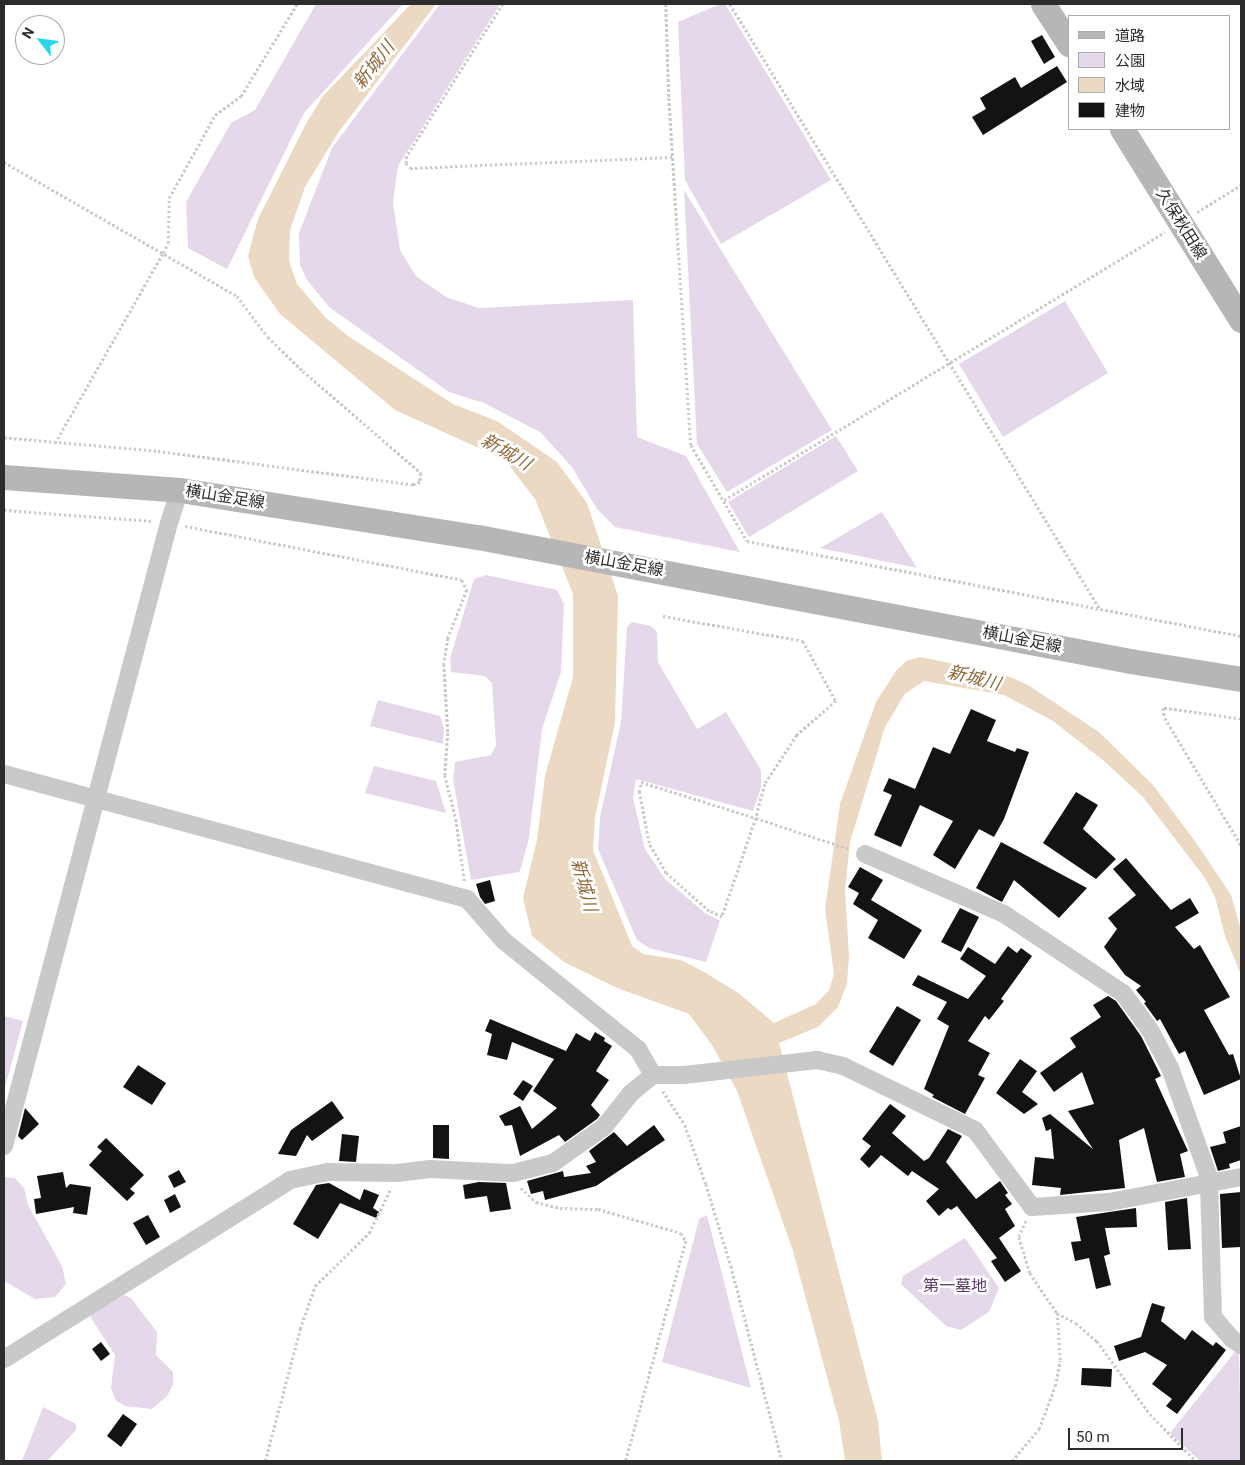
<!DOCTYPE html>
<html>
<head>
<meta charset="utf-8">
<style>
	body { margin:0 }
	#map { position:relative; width:1245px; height:1465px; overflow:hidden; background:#fff; font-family:Roboto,"Noto Sans JP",sans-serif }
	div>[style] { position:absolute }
	.green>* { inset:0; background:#e4d8ea }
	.water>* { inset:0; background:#ecd9c3 }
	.building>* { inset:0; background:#131313 }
	.path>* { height:2.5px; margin-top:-1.25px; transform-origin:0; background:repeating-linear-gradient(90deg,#c9c9c9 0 2.5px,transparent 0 5px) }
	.street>* { height:18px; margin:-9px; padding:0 9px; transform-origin:9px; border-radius:9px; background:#c9c9c9 }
	.secondary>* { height:25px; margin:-12.5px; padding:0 12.5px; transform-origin:12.5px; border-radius:12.5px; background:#b6b6b6 }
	span { translate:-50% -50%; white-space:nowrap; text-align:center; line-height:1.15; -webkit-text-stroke:5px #fff; paint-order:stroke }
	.street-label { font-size:16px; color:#2c2c2c }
	.park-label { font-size:16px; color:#5a3868 }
	.water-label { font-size:18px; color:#906838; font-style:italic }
	.frame { position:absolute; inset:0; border:5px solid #2c2c2c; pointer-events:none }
	.legend { position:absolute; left:1068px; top:15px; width:162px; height:115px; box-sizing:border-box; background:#fff; border:1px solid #ababab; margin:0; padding:6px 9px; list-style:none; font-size:15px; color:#2c2c2c }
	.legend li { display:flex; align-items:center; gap:10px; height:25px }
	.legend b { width:25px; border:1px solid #ababab }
	.north { position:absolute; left:15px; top:15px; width:50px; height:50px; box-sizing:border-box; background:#fff; border:1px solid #ababab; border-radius:50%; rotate:300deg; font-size:14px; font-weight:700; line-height:20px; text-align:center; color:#2c2c2c }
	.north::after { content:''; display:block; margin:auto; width:18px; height:22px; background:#25d9eb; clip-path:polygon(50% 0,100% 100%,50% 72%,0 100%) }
	.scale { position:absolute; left:1068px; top:1428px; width:115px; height:22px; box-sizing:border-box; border:2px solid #2c2c2c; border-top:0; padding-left:6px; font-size:15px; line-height:18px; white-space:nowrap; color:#2c2c2c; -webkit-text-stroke:4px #fff; paint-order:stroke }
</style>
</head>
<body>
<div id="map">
	<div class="green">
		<i style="clip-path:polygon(316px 4px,403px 4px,304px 113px,227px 269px,188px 248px,186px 202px,231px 123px,255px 110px)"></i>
		<i style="clip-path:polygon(440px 4px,500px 4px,398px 166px,393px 203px,400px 250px,416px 276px,446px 297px,479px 308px,633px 300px,637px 437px,686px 456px,740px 552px,615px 527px,597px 509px,572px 467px,540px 432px,484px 403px,449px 392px,329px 307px,307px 280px,300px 265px,299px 233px,332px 148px)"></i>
		<i style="clip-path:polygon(720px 4px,725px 4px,831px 180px,721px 244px,685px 180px,678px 22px)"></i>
		<i style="clip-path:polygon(684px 190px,832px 430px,727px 492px,697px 444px)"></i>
		<i style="clip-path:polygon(1065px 301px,1108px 373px,1003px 437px,959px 364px)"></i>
		<i style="clip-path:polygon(836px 436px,858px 471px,749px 537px,728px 502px)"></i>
		<i style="clip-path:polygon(882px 512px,917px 568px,820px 548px)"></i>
		<i style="clip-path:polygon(486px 575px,557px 590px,564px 604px,561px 672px,542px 729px,529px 838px,521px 868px,519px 872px,471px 880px,453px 779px,455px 762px,491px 755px,496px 745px,492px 683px,485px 676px,451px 672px,450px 659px,474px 579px)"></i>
		<i style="clip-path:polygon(632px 622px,651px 626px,657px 632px,658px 662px,697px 729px,726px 712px,761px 770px,761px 787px,753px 811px,636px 779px,633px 798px,645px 849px,665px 879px,705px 913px,720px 921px,706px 962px,649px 948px,637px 940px,598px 849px,600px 817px,621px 722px,627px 627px)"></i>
		<i style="clip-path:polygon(378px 700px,440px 716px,444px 728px,443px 744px,370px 726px)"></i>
		<i style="clip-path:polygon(374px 766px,436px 781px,446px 813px,365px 793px)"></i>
		<i style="clip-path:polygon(4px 1016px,23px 1021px,4px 1091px)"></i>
		<i style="clip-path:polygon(4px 1177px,15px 1178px,24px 1188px,28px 1205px,62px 1266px,66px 1284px,55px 1297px,35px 1299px,4px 1281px)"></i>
		<i style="clip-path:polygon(707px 1215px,751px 1388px,662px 1362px,699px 1219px)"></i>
		<i style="clip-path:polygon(965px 1238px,999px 1288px,989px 1312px,961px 1330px,946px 1326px,901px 1284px,903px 1276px)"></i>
		<i style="clip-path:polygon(124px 1295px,131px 1298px,157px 1332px,156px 1355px,173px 1372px,173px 1385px,167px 1396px,152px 1409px,125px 1406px,116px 1401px,111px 1388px,115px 1355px,89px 1315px)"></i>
		<i style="clip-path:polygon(1239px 1347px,1241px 1461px,1199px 1460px,1170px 1433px)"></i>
		<i style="clip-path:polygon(43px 1407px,76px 1424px,76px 1430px,47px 1461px,22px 1461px)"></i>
	</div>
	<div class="water">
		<i style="clip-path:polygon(411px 4px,436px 4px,338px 133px,305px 187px,290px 230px,289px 261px,297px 284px,325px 317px,348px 336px,453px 404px,497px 421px,557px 462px,587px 503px,618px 596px,615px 723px,595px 817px,593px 850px,632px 946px,643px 954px,681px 960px,704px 972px,737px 992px,774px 1023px,816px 1004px,829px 990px,834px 974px,825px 909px,840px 804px,876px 702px,896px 671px,906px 661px,920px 657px,1003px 674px,1028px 685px,1099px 732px,1153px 785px,1197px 844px,1231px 895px,1241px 930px,1241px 975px,1225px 936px,1215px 897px,1205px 878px,1143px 797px,1104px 761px,1053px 721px,1004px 695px,924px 681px,905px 694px,885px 727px,850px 842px,845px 890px,849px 956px,847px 984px,838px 1007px,818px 1027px,779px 1043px,878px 1421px,882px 1461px,845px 1461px,839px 1421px,793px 1251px,737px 1091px,712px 1045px,689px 1014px,617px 988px,564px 962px,532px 936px,523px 898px,537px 840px,545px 776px,573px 677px,573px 594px,535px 499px,505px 460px,395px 410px,280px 314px,254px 277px,248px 256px,258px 219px,307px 122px,323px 96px)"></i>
	</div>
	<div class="building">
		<i style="clip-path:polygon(1042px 35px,1055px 57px,1044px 64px,1031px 41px)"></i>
		<i style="clip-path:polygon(1057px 66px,1067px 82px,983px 135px,972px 117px,986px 109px,980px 98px,1015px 77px,1021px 88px)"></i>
		<i style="clip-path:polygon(971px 709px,996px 720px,987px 741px,1015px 752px,1017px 748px,1029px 752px,1004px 819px,994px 837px,979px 829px,955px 869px,933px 855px,953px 821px,920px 805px,901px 847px,874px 835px,892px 795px,883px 791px,889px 778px,915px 789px,933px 747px,950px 754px)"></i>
		<i style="clip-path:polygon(1076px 792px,1098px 805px,1083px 829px,1116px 859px,1096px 879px,1043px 843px)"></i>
		<i style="clip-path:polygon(1001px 842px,1087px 888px,1059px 918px,1014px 880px,1002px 902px,998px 900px,976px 888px)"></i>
		<i style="clip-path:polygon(1126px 858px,1171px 910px,1190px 898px,1199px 913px,1175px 927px,1194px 949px,1200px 945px,1230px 997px,1204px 1010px,1229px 1055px,1233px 1054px,1241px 1079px,1204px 1095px,1185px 1051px,1179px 1054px,1160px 1019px,1157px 1021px,1144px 1003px,1146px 1002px,1136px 990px,1141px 986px,1125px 975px,1104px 947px,1117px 929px,1108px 918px,1136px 895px,1113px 869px)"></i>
		<i style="clip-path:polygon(860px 867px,883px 880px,871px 900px,922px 930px,904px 959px,868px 938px,878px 920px,853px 904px,859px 893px,848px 887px)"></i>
		<i style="clip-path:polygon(490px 880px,495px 901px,485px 904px,480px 897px,476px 884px)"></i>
		<i style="clip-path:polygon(960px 908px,979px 917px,961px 952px,941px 942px)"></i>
		<i style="clip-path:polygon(1008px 946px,1017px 953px,1021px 948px,1032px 956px,1001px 999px,1004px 1001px,989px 1020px,985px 1016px,968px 1041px,990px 1053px,978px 1075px,985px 1078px,965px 1114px,932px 1097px,934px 1095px,924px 1089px,949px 1026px,937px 1019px,947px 1002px,912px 985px,918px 975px,968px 999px,986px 976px,960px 959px,968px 947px,995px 964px)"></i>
		<i style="clip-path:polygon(1108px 996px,1116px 1001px,1141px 1036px,1161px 1076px,1155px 1079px,1188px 1151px,1180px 1154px,1185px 1177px,1157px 1182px,1144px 1128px,1119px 1140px,1125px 1188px,1060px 1195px,1061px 1188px,1032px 1185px,1035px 1157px,1054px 1159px,1051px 1129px,1046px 1131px,1042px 1118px,1050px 1114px,1093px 1149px,1068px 1111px,1094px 1104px,1082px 1072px,1054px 1092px,1040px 1073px,1076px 1047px,1070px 1038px,1101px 1017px,1093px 1005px)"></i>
		<i style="clip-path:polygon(897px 1006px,921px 1020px,893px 1066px,869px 1052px)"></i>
		<i style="clip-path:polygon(490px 1019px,566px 1051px,576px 1033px,590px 1041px,595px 1032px,605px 1038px,604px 1041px,612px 1046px,596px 1071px,609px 1080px,591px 1105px,600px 1115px,597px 1119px,565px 1142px,559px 1135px,520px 1156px,512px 1125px,505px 1126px,499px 1116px,520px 1106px,532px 1129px,557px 1108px,533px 1091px,554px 1059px,512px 1042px,507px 1060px,487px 1055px,492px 1034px,485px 1031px)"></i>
		<i style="clip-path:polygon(1020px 1059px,1037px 1071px,1022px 1092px,1038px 1104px,1024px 1114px,996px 1093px)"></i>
		<i style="clip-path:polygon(138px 1065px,166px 1083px,152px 1105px,123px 1087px)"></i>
		<i style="clip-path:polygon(523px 1080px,533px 1086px,523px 1101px,513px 1094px)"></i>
		<i style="clip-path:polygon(332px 1101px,344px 1118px,312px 1141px,307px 1135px,296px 1156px,278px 1154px,291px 1130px)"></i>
		<i style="clip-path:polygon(890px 1104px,906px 1116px,892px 1133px,924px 1161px,929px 1158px,948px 1129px,962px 1136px,946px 1162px,976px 1199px,1000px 1181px,1008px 1193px,1005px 1195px,1012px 1204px,1005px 1209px,1015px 1226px,999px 1238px,1021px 1271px,1005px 1282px,991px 1261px,997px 1258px,957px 1206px,951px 1210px,948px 1208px,939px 1216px,926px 1201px,939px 1189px,912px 1171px,908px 1176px,881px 1155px,869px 1168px,860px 1159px,871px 1146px,862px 1139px)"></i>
		<i style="clip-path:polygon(25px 1108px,39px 1124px,22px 1140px,18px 1136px)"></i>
		<i style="clip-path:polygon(433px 1125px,449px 1125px,449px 1159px,433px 1158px)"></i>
		<i style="clip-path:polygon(654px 1125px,665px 1140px,596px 1186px,545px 1200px,543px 1191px,531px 1194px,527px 1181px,563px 1171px,564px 1177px,591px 1173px,586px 1166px,596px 1162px,589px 1151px,614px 1132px,627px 1146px)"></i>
		<i style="clip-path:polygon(1241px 1126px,1241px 1160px,1229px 1164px,1230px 1168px,1218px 1171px,1210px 1147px,1226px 1143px,1223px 1132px)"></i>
		<i style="clip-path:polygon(342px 1134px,359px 1136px,356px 1162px,339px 1161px)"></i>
		<i style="clip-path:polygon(106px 1138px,144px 1175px,130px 1189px,135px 1193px,127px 1201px,89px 1165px,102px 1151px,97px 1147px)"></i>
		<i style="clip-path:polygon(179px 1170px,186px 1182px,174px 1188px,168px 1176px)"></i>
		<i style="clip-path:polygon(63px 1172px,66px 1188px,70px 1184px,91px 1187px,87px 1215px,73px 1213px,74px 1207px,36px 1214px,34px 1199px,41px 1198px,37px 1176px)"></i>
		<i style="clip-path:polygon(479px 1182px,506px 1183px,511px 1209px,490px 1212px,487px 1196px,465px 1199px,463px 1185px)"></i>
		<i style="clip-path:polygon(329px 1183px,360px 1200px,364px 1189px,379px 1195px,373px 1208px,379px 1212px,376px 1218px,340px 1203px,318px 1239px,293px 1224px,316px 1185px)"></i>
		<i style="clip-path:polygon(1241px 1192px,1241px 1247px,1222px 1248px,1220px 1194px)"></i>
		<i style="clip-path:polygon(175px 1194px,181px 1207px,170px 1213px,164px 1200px)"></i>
		<i style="clip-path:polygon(1187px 1198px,1191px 1249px,1168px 1250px,1165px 1202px)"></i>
		<i style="clip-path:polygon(1136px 1208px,1137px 1227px,1105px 1228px,1110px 1254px,1104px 1256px,1111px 1285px,1096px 1289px,1089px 1258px,1075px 1261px,1071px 1242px,1081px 1241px,1076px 1217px)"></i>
		<i style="clip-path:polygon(148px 1215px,160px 1237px,146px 1245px,133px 1223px)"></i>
		<i style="clip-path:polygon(1152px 1303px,1165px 1307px,1161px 1321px,1185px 1340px,1192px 1330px,1213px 1346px,1216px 1342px,1226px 1350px,1177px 1414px,1166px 1406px,1172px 1399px,1152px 1384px,1167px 1365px,1145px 1352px,1119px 1361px,1114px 1346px,1141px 1337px)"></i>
		<i style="clip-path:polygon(101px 1342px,110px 1354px,101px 1361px,92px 1349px)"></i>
		<i style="clip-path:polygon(1082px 1368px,1112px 1369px,1111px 1387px,1081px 1385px)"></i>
		<i style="clip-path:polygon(123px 1414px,137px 1424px,121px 1447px,107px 1436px)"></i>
	</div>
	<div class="path">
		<i style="left:503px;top:4px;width:180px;rotate:122.3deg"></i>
		<i style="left:407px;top:156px;width:7px;rotate:98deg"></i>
		<i style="left:406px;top:163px;width:6px;rotate:51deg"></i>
		<i style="left:410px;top:168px;width:262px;rotate:-2.4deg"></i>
		<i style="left:666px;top:4px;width:94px;rotate:88.2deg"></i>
		<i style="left:669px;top:98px;width:348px;rotate:86.4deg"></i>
		<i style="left:691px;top:445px;width:111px;rotate:59.7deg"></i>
		<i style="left:747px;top:541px;width:503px;rotate:10.89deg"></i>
		<i style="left:730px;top:4px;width:709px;rotate:58.55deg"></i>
		<i style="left:4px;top:162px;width:269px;rotate:29.9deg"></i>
		<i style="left:237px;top:296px;width:51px;rotate:52.9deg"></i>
		<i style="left:268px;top:337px;width:49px;rotate:44.2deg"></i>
		<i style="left:303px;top:371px;width:156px;rotate:40.8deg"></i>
		<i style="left:421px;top:473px;width:9px;rotate:96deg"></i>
		<i style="left:420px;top:482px;width:8px;rotate:157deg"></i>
		<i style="left:413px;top:485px;width:259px;rotate:-172.5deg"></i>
		<i style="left:156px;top:451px;width:153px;rotate:-175.1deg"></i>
		<i style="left:1197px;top:212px;width:52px;rotate:-31.5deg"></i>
		<i style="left:55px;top:443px;width:219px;rotate:-60.4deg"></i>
		<i style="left:163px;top:253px;width:11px;rotate:-63deg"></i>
		<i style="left:168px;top:243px;width:45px;rotate:-88.7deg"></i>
		<i style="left:169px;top:198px;width:95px;rotate:-61deg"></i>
		<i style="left:215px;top:115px;width:32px;rotate:-36deg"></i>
		<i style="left:241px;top:96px;width:108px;rotate:-58.7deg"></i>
		<i style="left:724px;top:500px;width:516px;rotate:-31.29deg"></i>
		<i style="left:4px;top:510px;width:149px;rotate:4.2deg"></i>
		<i style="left:185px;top:526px;width:282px;rotate:11deg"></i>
		<i style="left:462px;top:580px;width:11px;rotate:63deg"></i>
		<i style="left:467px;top:590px;width:52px;rotate:111.6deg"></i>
		<i style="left:448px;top:638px;width:26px;rotate:99deg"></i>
		<i style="left:444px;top:664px;width:69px;rotate:86.7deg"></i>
		<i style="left:448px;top:733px;width:42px;rotate:94.1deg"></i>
		<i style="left:445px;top:775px;width:45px;rotate:76deg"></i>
		<i style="left:456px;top:819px;width:65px;rotate:82deg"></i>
		<i style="left:663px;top:616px;width:142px;rotate:10.1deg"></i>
		<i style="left:803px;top:641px;width:68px;rotate:61.2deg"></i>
		<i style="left:836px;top:701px;width:52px;rotate:138.9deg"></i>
		<i style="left:797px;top:735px;width:59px;rotate:123.1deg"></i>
		<i style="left:765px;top:784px;width:35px;rotate:105deg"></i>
		<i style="left:756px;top:818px;width:99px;rotate:18.3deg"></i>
		<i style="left:1241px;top:719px;width:79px;rotate:-172deg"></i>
		<i style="left:1163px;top:708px;width:10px;rotate:79deg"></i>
		<i style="left:1165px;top:718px;width:148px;rotate:59.1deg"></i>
		<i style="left:641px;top:782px;width:121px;rotate:17.4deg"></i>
		<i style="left:756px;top:818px;width:105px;rotate:109deg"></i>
		<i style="left:722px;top:917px;width:14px;rotate:-155deg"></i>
		<i style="left:709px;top:911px;width:57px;rotate:-138.5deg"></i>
		<i style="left:666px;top:873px;width:34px;rotate:-120deg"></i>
		<i style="left:649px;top:843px;width:52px;rotate:-101.1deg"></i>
		<i style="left:639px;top:792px;width:10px;rotate:-79deg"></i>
		<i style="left:663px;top:1091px;width:40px;rotate:57.1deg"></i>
		<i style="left:685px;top:1125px;width:63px;rotate:70.4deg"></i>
		<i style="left:706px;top:1184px;width:86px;rotate:73deg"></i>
		<i style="left:731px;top:1266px;width:202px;rotate:75.3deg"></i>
		<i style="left:521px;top:1188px;width:21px;rotate:43deg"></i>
		<i style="left:536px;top:1202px;width:25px;rotate:14deg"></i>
		<i style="left:560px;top:1208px;width:38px;rotate:2deg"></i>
		<i style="left:598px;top:1209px;width:86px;rotate:16.1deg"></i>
		<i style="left:681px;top:1233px;width:9px;rotate:58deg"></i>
		<i style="left:686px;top:1241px;width:228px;rotate:105.3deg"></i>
		<i style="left:1026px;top:1221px;width:17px;rotate:114deg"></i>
		<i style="left:1019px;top:1237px;width:38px;rotate:73deg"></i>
		<i style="left:1030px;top:1273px;width:48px;rotate:56deg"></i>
		<i style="left:1057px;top:1313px;width:21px;rotate:28deg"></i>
		<i style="left:1076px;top:1323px;width:28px;rotate:41deg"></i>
		<i style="left:1097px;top:1341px;width:90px;rotate:54deg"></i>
		<i style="left:1150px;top:1414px;width:66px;rotate:45.6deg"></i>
		<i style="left:265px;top:1461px;width:137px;rotate:-75.1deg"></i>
		<i style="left:300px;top:1329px;width:46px;rotate:-70.8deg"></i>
		<i style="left:315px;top:1286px;width:76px;rotate:-44.5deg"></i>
		<i style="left:369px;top:1233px;width:50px;rotate:-63.9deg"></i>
		<i style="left:1012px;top:1461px;width:42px;rotate:-49.8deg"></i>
		<i style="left:1039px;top:1429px;width:46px;rotate:-69.6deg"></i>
		<i style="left:1055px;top:1386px;width:26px;rotate:-79deg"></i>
		<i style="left:1060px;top:1360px;width:47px;rotate:-93.7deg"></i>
	</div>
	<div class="street">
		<i style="left:4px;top:774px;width:480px;rotate:15.1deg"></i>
		<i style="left:467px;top:899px;width:56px;rotate:48.6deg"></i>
		<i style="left:504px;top:941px;width:172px;rotate:38.9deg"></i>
		<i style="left:638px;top:1049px;width:30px;rotate:60deg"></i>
		<i style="left:865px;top:854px;width:151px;rotate:23.3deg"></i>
		<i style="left:1004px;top:914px;width:143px;rotate:33.6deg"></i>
		<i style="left:1123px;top:993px;width:46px;rotate:53.9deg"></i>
		<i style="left:1150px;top:1030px;width:43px;rotate:62.2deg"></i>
		<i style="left:1170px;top:1068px;width:122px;rotate:70.4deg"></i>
		<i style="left:4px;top:1146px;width:644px;rotate:-75.17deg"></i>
		<i style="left:169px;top:523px;width:35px;rotate:-72deg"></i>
		<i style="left:1209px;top:1183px;width:134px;rotate:88.3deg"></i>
		<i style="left:1213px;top:1317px;width:29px;rotate:49deg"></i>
		<i style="left:1232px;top:1339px;width:11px;rotate:34deg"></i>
		<i style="left:4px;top:1359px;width:337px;rotate:-32deg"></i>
		<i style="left:290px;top:1180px;width:39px;rotate:-12deg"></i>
		<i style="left:328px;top:1172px;width:69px;rotate:0.8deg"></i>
		<i style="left:397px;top:1173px;width:33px;rotate:-7deg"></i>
		<i style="left:430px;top:1169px;width:83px;rotate:2.8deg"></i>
		<i style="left:513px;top:1173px;width:41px;rotate:-14deg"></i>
		<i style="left:553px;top:1163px;width:62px;rotate:-35.2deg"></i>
		<i style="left:604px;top:1127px;width:43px;rotate:-51.5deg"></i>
		<i style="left:631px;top:1093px;width:28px;rotate:-39deg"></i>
		<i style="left:653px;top:1075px;width:31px"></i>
		<i style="left:684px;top:1075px;width:134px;rotate:-6.4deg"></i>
		<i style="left:817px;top:1060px;width:27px;rotate:13deg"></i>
		<i style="left:843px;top:1066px;width:147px;rotate:25.9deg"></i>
		<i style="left:975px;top:1130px;width:96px;rotate:53.5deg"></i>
		<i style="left:1032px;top:1207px;width:77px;rotate:-3.7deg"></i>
		<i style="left:1109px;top:1202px;width:134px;rotate:-10.7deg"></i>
	</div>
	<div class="secondary">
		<i style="left:1043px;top:4px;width:48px;rotate:57deg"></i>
		<i style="left:1122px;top:129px;width:225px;rotate:58.1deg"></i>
		<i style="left:4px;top:477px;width:176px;rotate:4.2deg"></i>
		<i style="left:180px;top:490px;width:302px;rotate:9deg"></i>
		<i style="left:478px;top:537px;width:664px;rotate:10.77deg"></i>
		<i style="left:1130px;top:661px;width:112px;rotate:9.2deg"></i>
	</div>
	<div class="street-label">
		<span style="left:1181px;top:224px;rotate:58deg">久保秋田線</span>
		<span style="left:225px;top:497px;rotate:9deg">横山金足線</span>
		<span style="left:624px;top:564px;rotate:10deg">横山金足線</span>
		<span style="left:1022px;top:640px;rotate:11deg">横山金足線</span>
	</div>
	<div class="park-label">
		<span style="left:955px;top:1286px">第一墓地</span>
	</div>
	<div class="water-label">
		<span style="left:374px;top:65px;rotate:-52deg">新城川</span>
		<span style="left:506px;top:452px;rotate:30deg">新城川</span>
		<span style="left:974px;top:678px;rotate:14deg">新城川</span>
		<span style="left:584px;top:885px;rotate:75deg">新城川</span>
	</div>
	<div class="frame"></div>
	<ul class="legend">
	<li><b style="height:6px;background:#b6b6b6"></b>道路</li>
	<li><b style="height:14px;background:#e4d8ea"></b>公園</li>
	<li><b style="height:14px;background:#ecd9c3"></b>水域</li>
	<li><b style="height:14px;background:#131313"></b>建物</li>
	</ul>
	<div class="north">N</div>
	<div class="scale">50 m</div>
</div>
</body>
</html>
